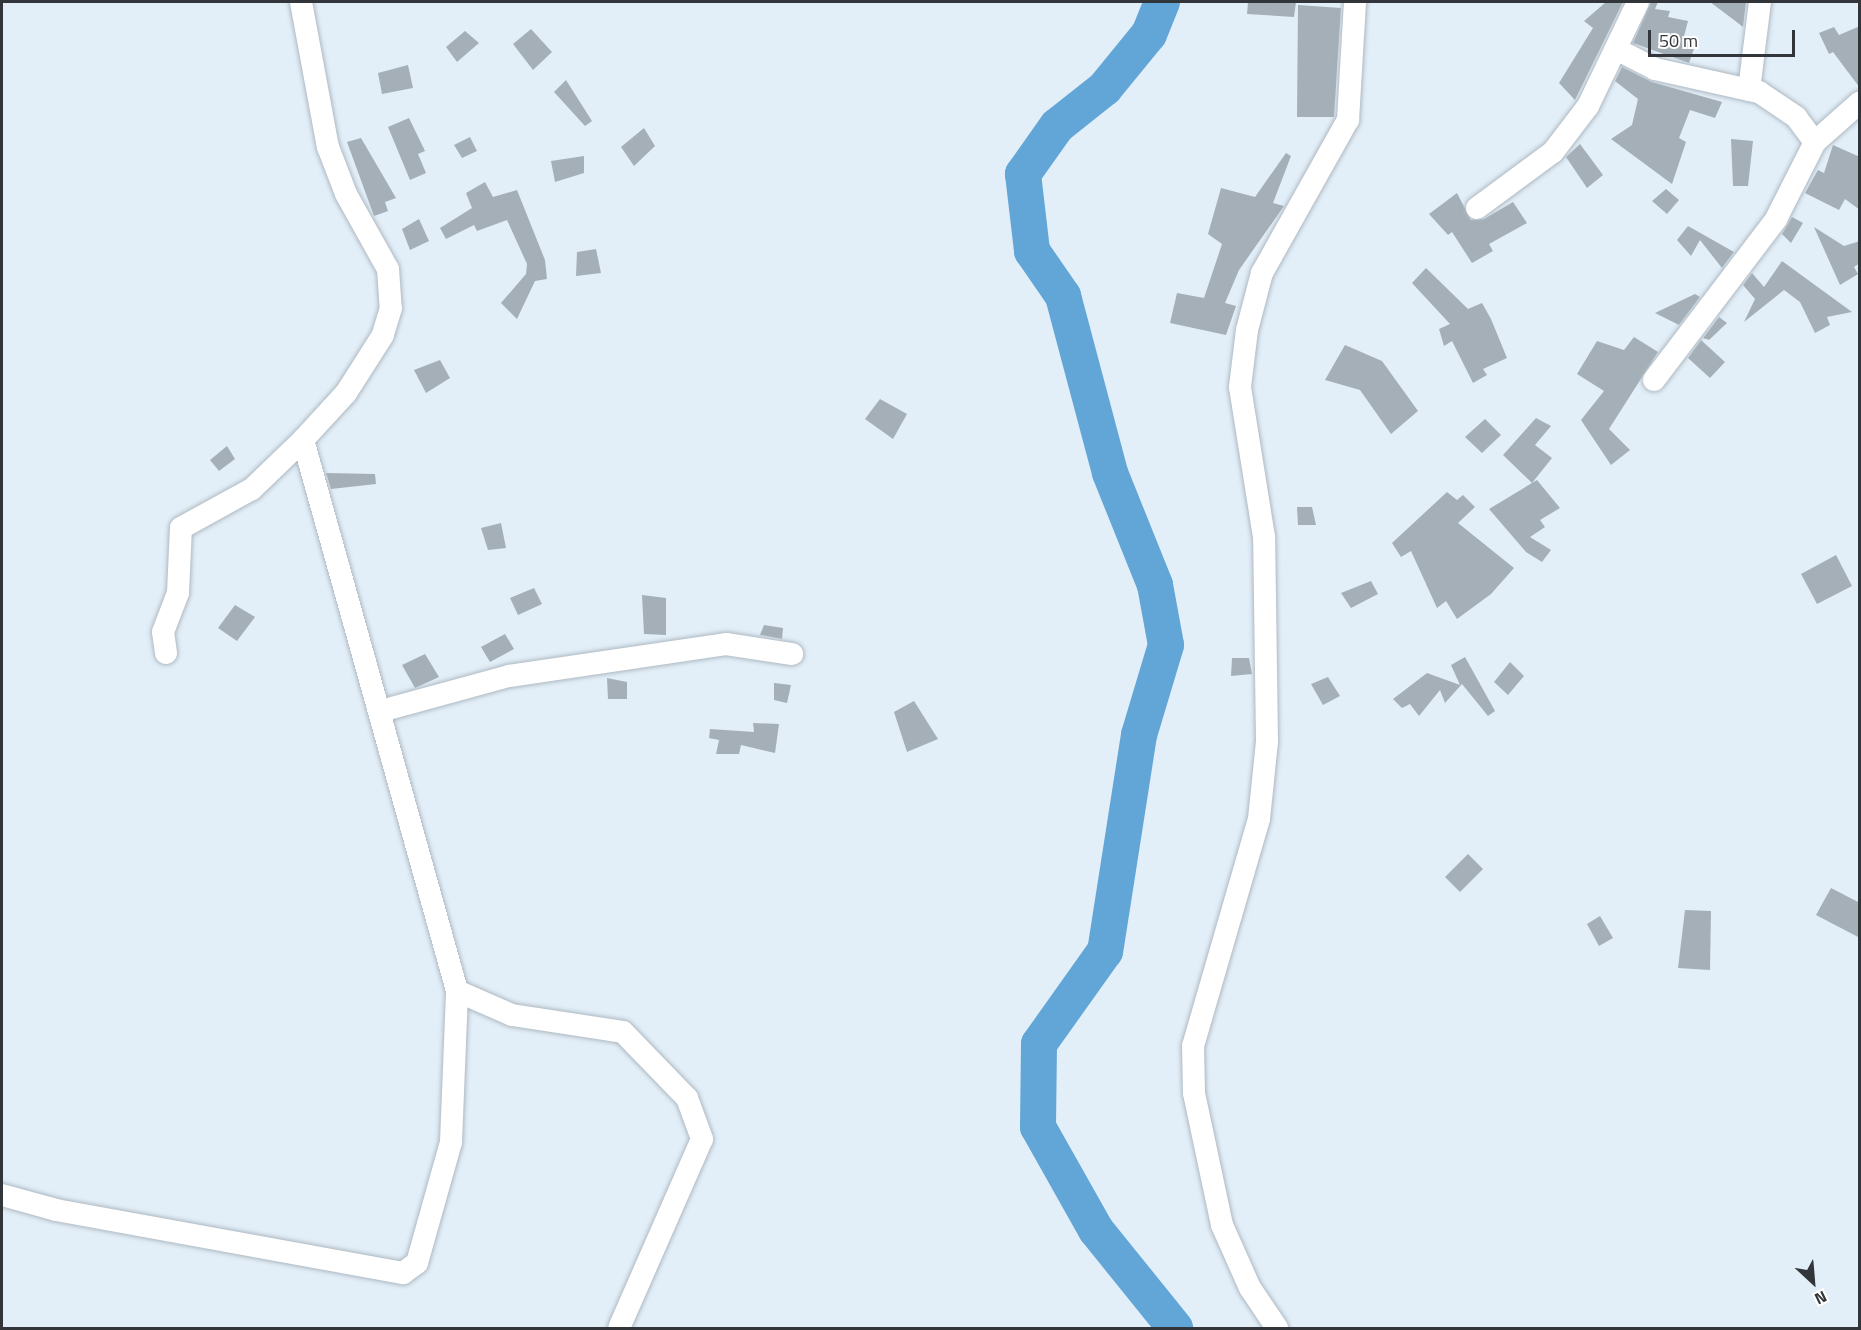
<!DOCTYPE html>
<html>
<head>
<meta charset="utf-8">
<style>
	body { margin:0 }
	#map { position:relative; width:1861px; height:1330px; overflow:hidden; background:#e3eff8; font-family:"Titillium Web",sans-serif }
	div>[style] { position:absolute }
	.river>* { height:36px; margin:-18px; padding:0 18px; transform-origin:18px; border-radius:18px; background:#62a6d7 }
	.building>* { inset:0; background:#a4afb7 }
	.roads { filter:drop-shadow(0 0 2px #aeb9c2) drop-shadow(0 0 2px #aeb9c2) }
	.street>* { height:22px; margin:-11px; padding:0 11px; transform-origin:11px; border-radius:11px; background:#fff }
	span { translate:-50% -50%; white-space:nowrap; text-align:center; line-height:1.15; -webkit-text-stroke:4.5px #fff; paint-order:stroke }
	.frame { position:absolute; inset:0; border:3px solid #32363a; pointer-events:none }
	.north { position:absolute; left:1783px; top:1252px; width:60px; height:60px; -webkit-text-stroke:4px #fff; paint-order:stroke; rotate:154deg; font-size:16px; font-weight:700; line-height:24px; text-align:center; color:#32363a }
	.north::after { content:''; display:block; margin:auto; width:21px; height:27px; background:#32363a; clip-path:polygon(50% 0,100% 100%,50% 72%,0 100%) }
	.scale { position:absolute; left:1648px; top:30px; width:147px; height:27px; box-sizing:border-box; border:3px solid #32363a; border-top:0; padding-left:8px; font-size:18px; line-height:21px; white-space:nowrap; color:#32363a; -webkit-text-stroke:4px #fff; paint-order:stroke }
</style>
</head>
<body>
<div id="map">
	<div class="river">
		<i style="left:1162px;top:2px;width:35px;rotate:112deg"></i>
		<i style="left:1149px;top:34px;width:70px;rotate:129.2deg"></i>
		<i style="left:1105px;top:88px;width:61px;rotate:141.6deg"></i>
		<i style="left:1057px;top:126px;width:59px;rotate:125.3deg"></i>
		<i style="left:1023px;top:174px;width:78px;rotate:83.3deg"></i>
		<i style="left:1032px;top:251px;width:55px;rotate:55.4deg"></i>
		<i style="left:1063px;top:296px;width:183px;rotate:75.1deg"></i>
		<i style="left:1110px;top:473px;width:121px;rotate:68.1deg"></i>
		<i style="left:1155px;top:585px;width:61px;rotate:79.6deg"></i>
		<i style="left:1166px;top:645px;width:94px;rotate:106.7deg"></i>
		<i style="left:1139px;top:735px;width:219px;rotate:98.9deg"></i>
		<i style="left:1105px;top:951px;width:114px;rotate:125.4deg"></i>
		<i style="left:1039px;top:1044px;width:83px;rotate:90.7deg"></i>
		<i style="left:1038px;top:1127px;width:118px;rotate:60.6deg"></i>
		<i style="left:1096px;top:1230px;width:126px;rotate:51.1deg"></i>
	</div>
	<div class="building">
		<i style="clip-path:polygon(1248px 2px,1296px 2px,1294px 17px,1247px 14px)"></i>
		<i style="clip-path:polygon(1606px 2px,1623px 2px,1575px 100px,1559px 83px,1593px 28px,1584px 21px)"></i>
		<i style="clip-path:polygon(1651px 2px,1658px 2px,1655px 9px,1670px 11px,1668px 17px,1688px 21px,1683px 40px,1696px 43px,1689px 63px,1633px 43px)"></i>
		<i style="clip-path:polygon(1710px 2px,1746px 2px,1743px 27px,1734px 20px)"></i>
		<i style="clip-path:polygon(1298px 5px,1341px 8px,1334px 117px,1297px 117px)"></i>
		<i style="clip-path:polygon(1860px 26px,1860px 88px,1833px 52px,1829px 54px,1819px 33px,1834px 27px,1839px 35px)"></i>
		<i style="clip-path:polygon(531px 29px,552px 52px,533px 70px,513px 44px)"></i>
		<i style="clip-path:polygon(465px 31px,479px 43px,457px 62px,446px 47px)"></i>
		<i style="clip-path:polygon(408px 65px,413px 88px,382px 94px,378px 73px)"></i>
		<i style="clip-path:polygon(1622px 67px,1652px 82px,1722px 102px,1715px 118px,1690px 110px,1679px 138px,1686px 142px,1672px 184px,1611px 139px,1632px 125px,1638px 99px,1615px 81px)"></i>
		<i style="clip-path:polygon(566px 80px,592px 121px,585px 126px,554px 92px)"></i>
		<i style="clip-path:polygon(409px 118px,425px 151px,418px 154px,426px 173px,410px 180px,388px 127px)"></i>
		<i style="clip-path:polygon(644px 128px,655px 146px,634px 166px,621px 147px)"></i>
		<i style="clip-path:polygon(470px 137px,477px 151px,462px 158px,454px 145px)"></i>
		<i style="clip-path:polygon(361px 138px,396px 198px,385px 202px,388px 211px,374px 216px,347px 142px)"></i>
		<i style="clip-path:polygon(1731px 139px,1753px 141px,1748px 186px,1733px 186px)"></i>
		<i style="clip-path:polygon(1580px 144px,1603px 175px,1587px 188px,1566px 157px)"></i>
		<i style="clip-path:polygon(1833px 145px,1860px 157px,1860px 210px,1845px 199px,1839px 210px,1805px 193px,1818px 170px,1824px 173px)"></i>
		<i style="clip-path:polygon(1286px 153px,1291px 156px,1273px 203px,1284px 206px,1239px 270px,1225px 303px,1236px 306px,1226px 335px,1170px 323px,1177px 293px,1204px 298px,1222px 244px,1208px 234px,1221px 188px,1255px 197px)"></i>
		<i style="clip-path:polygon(584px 156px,584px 173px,555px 182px,551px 161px)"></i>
		<i style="clip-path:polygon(485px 182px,493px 197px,517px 190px,545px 260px,547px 279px,535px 281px,517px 319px,501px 303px,526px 274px,527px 264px,507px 220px,477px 231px,474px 225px,446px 239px,440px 228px,472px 208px,466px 193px)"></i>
		<i style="clip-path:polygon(1666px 189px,1679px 200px,1667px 214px,1652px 201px)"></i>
		<i style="clip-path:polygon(1457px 193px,1471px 220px,1484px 219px,1513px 202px,1527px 223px,1489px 244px,1493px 251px,1472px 263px,1452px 232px,1448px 235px,1429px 214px)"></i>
		<i style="clip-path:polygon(1792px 217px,1803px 223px,1791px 243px,1782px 234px)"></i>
		<i style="clip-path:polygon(419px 219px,429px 241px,410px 250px,402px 229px)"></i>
		<i style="clip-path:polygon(1688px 226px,1734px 252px,1722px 268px,1700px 240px,1691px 256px,1677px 240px)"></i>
		<i style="clip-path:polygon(1814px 227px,1844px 246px,1860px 241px,1860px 263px,1854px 267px,1858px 274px,1840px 285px)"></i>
		<i style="clip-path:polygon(596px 249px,601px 273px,576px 276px,577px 252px)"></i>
		<i style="clip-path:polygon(1782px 261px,1852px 312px,1827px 317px,1830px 325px,1815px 333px,1800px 302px,1784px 290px,1744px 322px,1755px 299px,1743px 285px,1752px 273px,1764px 287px)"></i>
		<i style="clip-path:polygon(1426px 268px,1468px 309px,1482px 303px,1491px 319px,1507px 358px,1483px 369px,1487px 375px,1473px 383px,1452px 341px,1444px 346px,1439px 329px,1450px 324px,1412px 283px)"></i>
		<i style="clip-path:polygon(1695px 294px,1700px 297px,1679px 325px,1655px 313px)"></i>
		<i style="clip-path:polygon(1719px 317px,1727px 323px,1709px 340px,1703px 338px)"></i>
		<i style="clip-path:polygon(1634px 337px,1658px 352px,1609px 429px,1630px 450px,1611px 465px,1581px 420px,1604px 391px,1577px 374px,1597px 341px,1624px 350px)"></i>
		<i style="clip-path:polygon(1701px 340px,1725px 362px,1710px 378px,1688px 358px)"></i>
		<i style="clip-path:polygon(1345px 345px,1382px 361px,1418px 411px,1391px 434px,1360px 390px,1325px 380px)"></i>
		<i style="clip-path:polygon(440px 360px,450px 378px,426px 393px,414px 370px)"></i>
		<i style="clip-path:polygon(880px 399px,907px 414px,893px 439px,865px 419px)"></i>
		<i style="clip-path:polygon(1536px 418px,1551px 426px,1535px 445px,1552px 458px,1532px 483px,1503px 455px)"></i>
		<i style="clip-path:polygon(1485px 419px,1501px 435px,1482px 453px,1465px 437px)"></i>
		<i style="clip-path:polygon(227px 446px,235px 459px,219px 471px,210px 460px)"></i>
		<i style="clip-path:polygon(326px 473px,375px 474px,376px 484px,331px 489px)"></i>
		<i style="clip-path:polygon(1537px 480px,1560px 508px,1540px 520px,1545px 527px,1530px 537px,1551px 550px,1542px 562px,1526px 552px,1489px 509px)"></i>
		<i style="clip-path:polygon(1447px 492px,1457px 500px,1463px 495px,1475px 507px,1458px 523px,1514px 568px,1491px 594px,1457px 619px,1446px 601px,1437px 608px,1411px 551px,1401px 557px,1392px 543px)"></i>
		<i style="clip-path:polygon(1297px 507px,1312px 507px,1316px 525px,1298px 525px)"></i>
		<i style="clip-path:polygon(501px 523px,506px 548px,488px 550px,481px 528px)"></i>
		<i style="clip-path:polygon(1836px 555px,1852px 586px,1817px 604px,1801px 574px)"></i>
		<i style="clip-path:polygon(1371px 581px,1378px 594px,1351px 608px,1341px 593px)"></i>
		<i style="clip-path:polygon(534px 588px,542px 604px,518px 615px,510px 598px)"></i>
		<i style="clip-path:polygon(642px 595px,666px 598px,666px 635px,644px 634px)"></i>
		<i style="clip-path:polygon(235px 605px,255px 617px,237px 641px,218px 628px)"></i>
		<i style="clip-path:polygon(764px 625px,783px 628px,782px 639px,760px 635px)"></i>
		<i style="clip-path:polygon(505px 634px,514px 649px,490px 662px,481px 647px)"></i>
		<i style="clip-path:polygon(425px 654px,439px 677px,415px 688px,402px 665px)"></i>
		<i style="clip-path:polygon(1465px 657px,1495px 711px,1488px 716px,1462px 684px,1445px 703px,1440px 690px,1419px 716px,1410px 704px,1402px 708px,1393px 699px,1427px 673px,1460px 685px,1451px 665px)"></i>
		<i style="clip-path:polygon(1232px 658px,1249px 658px,1252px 674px,1231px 676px)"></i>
		<i style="clip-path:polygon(1510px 662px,1524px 676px,1508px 695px,1494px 682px)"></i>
		<i style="clip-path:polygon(1328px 677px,1340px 696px,1323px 705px,1311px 684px)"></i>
		<i style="clip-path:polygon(607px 678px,627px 682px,627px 699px,608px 699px)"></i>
		<i style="clip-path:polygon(774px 683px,791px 685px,787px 703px,774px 700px)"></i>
		<i style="clip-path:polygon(914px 701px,938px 739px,907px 752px,894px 712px)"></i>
		<i style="clip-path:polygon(753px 723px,779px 724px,775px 753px,741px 745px,739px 754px,716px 754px,719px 740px,709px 738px,710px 729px,754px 732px)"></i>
		<i style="clip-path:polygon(1468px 854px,1483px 869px,1460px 892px,1445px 877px)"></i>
		<i style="clip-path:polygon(1831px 888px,1860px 903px,1860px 938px,1816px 915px)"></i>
		<i style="clip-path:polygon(1685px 910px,1711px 911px,1710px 970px,1678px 968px)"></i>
		<i style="clip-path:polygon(1600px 916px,1613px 938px,1599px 946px,1587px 924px)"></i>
	</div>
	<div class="roads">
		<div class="street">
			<i style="left:301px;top:2px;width:147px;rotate:79.5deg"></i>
			<i style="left:328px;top:147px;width:50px;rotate:69deg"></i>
			<i style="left:346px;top:194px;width:86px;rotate:60.8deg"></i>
			<i style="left:388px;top:269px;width:39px;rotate:86deg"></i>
			<i style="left:391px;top:308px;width:28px;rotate:107deg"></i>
			<i style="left:383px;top:335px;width:69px;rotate:122.5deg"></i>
			<i style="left:346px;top:393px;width:64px;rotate:132.5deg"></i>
			<i style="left:303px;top:440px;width:572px;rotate:74.38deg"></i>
			<i style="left:457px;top:991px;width:60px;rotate:23.6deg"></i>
			<i style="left:512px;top:1015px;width:112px;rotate:8.7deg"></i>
			<i style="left:623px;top:1032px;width:92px;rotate:45.9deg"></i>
			<i style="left:687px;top:1098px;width:44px;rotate:69.9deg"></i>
			<i style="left:702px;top:1139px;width:206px;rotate:113.7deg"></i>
			<i style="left:1616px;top:49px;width:44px;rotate:27.1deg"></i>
			<i style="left:1655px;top:69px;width:107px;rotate:12.5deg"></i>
			<i style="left:1759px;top:92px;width:45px;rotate:34deg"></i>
			<i style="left:1796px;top:117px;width:31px;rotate:53deg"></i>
			<i style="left:1749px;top:90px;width:89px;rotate:-82.9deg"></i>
			<i style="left:1477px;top:208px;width:94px;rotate:-36.4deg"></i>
			<i style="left:1553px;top:152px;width:58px;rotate:-52.7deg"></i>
			<i style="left:1588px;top:106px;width:115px;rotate:-64.3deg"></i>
			<i style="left:1654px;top:380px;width:202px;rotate:-52.8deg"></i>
			<i style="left:1776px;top:219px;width:86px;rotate:-63.1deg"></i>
			<i style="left:1815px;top:142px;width:60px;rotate:-41.6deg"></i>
			<i style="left:166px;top:653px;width:21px;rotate:-98deg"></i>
			<i style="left:163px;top:632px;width:42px;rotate:-69deg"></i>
			<i style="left:178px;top:593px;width:65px;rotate:-87.4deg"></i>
			<i style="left:181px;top:528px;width:81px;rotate:-28.8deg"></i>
			<i style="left:252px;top:489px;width:71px;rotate:-43.9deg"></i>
			<i style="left:381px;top:711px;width:133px;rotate:-15.3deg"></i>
			<i style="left:509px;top:676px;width:219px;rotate:-8.4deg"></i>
			<i style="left:726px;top:644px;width:67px;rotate:8.6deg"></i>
			<i style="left:2px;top:1195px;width:56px;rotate:15.5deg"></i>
			<i style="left:56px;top:1210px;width:353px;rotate:10.3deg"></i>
			<i style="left:403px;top:1273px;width:17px;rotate:-36deg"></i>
			<i style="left:417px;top:1263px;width:126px;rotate:-74.3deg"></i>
			<i style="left:451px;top:1142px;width:151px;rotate:-87.7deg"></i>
			<i style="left:1277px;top:1328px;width:48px;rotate:-124deg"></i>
			<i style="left:1250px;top:1288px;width:69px;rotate:-114deg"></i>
			<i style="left:1222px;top:1225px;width:135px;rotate:-102deg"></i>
			<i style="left:1194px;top:1093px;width:47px;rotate:-91.2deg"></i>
			<i style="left:1193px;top:1046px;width:236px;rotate:-73.8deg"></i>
			<i style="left:1259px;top:819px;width:77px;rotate:-84.1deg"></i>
			<i style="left:1267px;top:742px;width:205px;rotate:-90.8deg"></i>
			<i style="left:1264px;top:537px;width:152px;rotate:-99.1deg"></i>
			<i style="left:1240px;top:387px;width:57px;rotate:-83deg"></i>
			<i style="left:1247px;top:330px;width:59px;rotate:-75.3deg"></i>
			<i style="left:1262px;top:273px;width:176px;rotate:-60.7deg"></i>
			<i style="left:1348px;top:120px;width:118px;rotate:-86.6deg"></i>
		</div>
	</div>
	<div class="frame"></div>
	<div class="north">N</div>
	<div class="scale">50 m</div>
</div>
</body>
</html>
